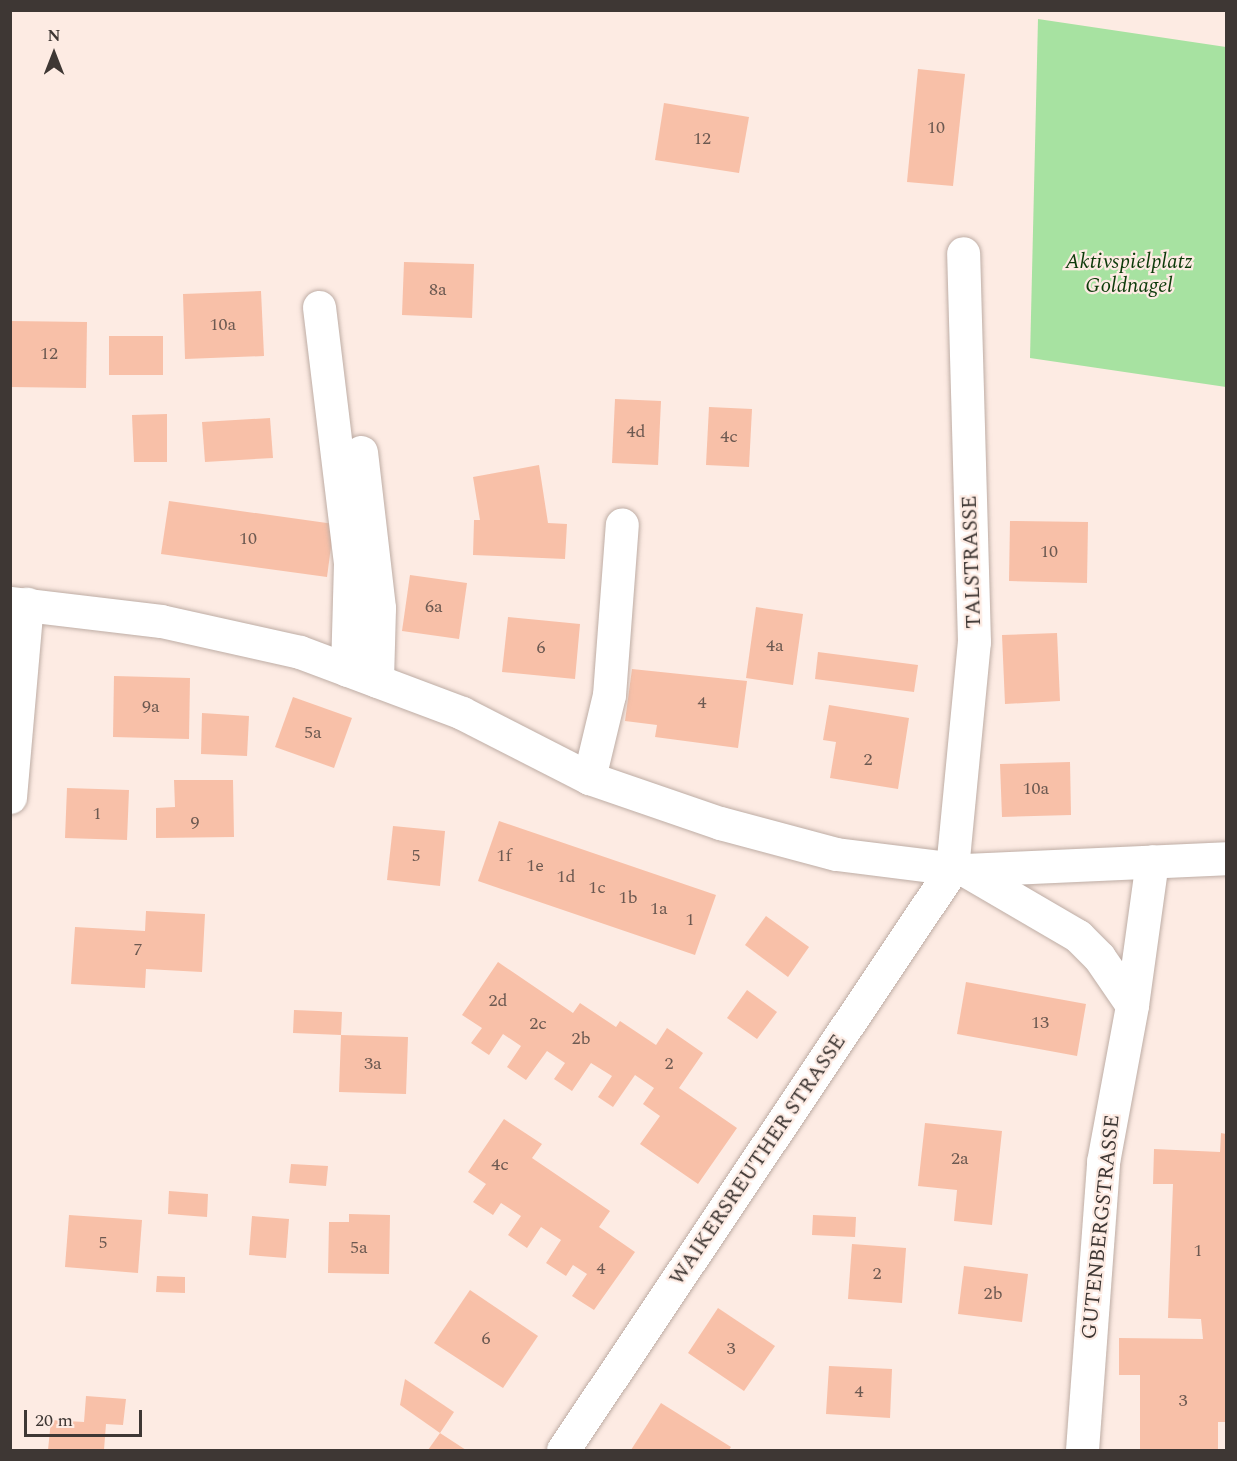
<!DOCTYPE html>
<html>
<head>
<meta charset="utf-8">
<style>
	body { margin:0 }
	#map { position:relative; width:1237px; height:1461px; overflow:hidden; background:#fdebe3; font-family:Spectral,serif }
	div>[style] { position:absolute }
	.green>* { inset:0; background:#a7e2a1 }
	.building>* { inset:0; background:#f8c0a8 }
	.roads { filter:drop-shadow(0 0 2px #beada5) drop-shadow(0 0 2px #beada5) }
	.minor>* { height:33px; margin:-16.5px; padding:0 16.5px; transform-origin:16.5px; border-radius:16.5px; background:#fff }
	.major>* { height:33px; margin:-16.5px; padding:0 16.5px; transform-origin:16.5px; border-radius:16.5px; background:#fff }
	span { translate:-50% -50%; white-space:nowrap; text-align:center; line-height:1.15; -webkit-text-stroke:4.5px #fdebe3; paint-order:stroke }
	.number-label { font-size:18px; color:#6c5951 }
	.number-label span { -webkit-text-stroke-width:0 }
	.park-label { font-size:21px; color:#0c3a09; font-style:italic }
	.street-label { font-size:21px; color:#3e3734 }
	.frame { position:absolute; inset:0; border:12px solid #3e3734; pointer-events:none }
	.north { position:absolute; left:24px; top:24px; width:60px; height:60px; -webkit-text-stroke:4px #fdebe3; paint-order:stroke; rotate:0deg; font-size:16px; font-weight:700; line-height:24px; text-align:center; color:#3e3734 }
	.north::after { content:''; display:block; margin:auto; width:21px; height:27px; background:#3e3734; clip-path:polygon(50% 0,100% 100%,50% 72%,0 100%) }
	.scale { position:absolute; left:24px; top:1410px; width:118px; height:27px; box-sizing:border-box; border:3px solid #3e3734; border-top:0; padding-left:8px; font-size:18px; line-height:21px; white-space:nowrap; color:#3e3734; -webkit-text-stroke:4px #fdebe3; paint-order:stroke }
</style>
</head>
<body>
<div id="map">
	<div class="green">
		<i style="clip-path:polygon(1038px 19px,1226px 47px,1226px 387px,1030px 358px)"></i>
	</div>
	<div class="building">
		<i style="clip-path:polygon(918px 69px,965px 74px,953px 186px,907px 182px)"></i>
		<i style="clip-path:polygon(664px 103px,749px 117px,739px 173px,655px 160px)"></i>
		<i style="clip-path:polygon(404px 262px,474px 264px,472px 318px,402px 315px)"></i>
		<i style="clip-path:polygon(261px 291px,264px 356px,185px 359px,183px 294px)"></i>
		<i style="clip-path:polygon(10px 321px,87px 322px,86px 388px,10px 387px)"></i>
		<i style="clip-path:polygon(109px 336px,163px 336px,163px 375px,109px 375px)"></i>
		<i style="clip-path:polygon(615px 399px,661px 401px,658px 465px,612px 463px)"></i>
		<i style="clip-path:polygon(709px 407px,752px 409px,749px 467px,706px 465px)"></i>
		<i style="clip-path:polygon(167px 414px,167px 462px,134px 462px,132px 415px)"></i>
		<i style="clip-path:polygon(270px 418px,273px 458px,205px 462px,202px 422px)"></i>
		<i style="clip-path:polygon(539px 465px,548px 523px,567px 524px,565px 559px,473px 555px,474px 520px,480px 520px,473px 477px)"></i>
		<i style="clip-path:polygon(169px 501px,334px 524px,327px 577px,161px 554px)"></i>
		<i style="clip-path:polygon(1010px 521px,1088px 522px,1087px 583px,1009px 581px)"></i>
		<i style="clip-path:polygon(410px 575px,467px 583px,459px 639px,402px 631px)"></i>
		<i style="clip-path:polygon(756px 607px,803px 614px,793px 685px,746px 678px)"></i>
		<i style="clip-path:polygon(508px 617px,580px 624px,575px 679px,502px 672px)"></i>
		<i style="clip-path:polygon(1057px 633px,1060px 701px,1005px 704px,1002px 635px)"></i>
		<i style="clip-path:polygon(818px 652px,918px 665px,914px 692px,815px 679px)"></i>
		<i style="clip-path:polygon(632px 669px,747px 681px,738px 748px,655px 737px,657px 725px,625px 721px)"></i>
		<i style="clip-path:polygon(114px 676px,190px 678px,189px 739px,113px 737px)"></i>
		<i style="clip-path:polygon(293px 697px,352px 718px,334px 768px,275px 747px)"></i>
		<i style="clip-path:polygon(829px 705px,909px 718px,898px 789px,830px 778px,836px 742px,823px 740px)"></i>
		<i style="clip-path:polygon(202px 713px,249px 716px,247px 756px,201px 754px)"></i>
		<i style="clip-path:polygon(1070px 762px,1071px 815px,1002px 817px,1000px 764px)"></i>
		<i style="clip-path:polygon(174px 780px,233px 780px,234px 837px,156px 838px,156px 808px,175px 807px)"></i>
		<i style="clip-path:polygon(67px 788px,129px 790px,127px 840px,65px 838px)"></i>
		<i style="clip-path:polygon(499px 821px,716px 895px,695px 955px,478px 881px)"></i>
		<i style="clip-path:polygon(393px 826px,445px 831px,440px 886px,387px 880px)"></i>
		<i style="clip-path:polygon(146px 911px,205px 914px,202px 972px,146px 969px,145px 988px,71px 984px,75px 927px,145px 931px)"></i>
		<i style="clip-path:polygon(766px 916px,809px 947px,788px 977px,745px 945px)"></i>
		<i style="clip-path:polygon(498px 962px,573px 1013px,580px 1003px,616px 1027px,620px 1021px,656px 1045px,667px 1028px,703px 1053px,679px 1088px,737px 1128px,698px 1184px,640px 1144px,660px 1116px,643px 1104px,654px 1088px,635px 1075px,613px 1107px,598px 1097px,612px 1076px,591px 1063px,572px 1091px,554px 1079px,565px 1063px,547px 1051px,526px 1080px,507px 1067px,521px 1046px,503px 1034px,489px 1055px,471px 1043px,482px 1028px,462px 1015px)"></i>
		<i style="clip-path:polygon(966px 982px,1086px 1004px,1077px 1056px,957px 1034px)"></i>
		<i style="clip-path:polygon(747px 990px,777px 1012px,757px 1039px,727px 1018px)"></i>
		<i style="clip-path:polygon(294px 1010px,342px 1012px,341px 1035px,293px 1033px)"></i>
		<i style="clip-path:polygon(341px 1035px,408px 1037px,406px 1094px,339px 1092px)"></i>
		<i style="clip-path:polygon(504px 1119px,542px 1144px,532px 1158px,610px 1211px,599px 1227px,635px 1252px,594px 1310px,572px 1296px,587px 1274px,573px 1265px,566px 1276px,546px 1263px,561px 1240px,541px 1227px,527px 1248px,508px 1235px,521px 1216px,501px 1203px,493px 1215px,473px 1202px,486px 1184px,468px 1172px)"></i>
		<i style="clip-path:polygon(925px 1123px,1002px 1131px,992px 1225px,954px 1221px,957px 1190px,918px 1186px)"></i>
		<i style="clip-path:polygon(1221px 1133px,1226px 1134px,1226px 1422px,1218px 1422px,1218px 1450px,1140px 1450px,1140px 1375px,1119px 1375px,1119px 1338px,1203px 1339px,1201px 1319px,1168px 1318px,1173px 1184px,1153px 1184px,1154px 1149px,1220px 1152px)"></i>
		<i style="clip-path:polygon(291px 1164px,328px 1166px,326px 1186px,289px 1183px)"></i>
		<i style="clip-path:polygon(169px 1191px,208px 1194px,207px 1217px,168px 1214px)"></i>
		<i style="clip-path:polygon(349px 1214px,390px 1215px,389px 1274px,328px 1273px,329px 1222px,349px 1222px)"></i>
		<i style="clip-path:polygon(69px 1215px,142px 1220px,138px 1273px,65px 1267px)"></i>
		<i style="clip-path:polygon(813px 1215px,856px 1217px,855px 1237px,812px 1235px)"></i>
		<i style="clip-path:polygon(252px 1216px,289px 1219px,286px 1258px,249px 1255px)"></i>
		<i style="clip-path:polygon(852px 1244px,906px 1248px,902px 1303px,848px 1299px)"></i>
		<i style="clip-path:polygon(964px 1266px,1028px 1274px,1022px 1322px,958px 1314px)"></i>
		<i style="clip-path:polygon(157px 1276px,185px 1277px,185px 1293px,156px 1292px)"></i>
		<i style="clip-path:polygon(470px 1290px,538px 1336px,503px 1388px,434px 1343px)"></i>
		<i style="clip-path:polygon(718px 1308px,775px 1346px,744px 1391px,688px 1353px)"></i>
		<i style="clip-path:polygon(829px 1366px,892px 1369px,890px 1418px,826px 1414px)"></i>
		<i style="clip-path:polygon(405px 1379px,454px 1412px,440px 1433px,400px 1405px)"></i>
		<i style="clip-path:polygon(86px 1396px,126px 1399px,123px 1425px,106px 1424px,104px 1450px,48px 1450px,51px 1420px,84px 1422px)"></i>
		<i style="clip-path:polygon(661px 1403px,731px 1447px,729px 1450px,631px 1450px)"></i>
		<i style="clip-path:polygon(440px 1433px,466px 1450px,428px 1450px)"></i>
	</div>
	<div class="roads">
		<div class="minor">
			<i style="left:319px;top:307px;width:258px;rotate:83.1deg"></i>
			<i style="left:350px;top:563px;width:107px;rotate:91.6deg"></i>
			<i style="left:361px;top:452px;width:157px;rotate:83.4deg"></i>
			<i style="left:379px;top:608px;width:73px;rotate:91.6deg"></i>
			<i style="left:589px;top:778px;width:85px;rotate:-76.5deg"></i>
			<i style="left:609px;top:695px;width:171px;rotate:-85.7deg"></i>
			<i style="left:10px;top:797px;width:194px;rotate:-85deg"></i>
			<i style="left:965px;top:870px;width:131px;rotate:30.3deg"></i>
			<i style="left:1078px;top:936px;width:30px;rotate:45deg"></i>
			<i style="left:1099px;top:957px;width:58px;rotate:55.5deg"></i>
			<i style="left:563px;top:1450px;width:699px;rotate:-56.2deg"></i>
			<i style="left:952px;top:869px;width:228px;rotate:-84.5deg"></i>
			<i style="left:974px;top:642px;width:389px;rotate:-91.6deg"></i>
			<i style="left:1082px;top:1450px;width:289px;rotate:-85.8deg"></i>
			<i style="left:1103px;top:1162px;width:160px;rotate:-79.5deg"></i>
			<i style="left:1132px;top:1005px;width:145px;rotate:-82.1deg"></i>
		</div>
		<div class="major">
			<i style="left:10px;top:603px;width:152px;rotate:6.8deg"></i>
			<i style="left:161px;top:621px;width:142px;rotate:12.6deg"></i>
			<i style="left:300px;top:652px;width:173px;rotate:20.6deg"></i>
			<i style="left:462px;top:713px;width:143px;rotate:27.1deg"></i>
			<i style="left:589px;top:778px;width:139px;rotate:19deg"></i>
			<i style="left:720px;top:823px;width:120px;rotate:15deg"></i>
			<i style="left:836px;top:854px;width:130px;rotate:7.1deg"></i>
			<i style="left:965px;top:870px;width:261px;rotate:-2.6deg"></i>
		</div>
	</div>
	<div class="number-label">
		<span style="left:936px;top:128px">10</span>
		<span style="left:702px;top:139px">12</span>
		<span style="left:438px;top:290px">8a</span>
		<span style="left:223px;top:325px">10a</span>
		<span style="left:49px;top:354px">12</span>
		<span style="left:636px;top:432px">4d</span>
		<span style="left:729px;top:437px">4c</span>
		<span style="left:248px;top:539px">10</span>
		<span style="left:1049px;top:552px">10</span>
		<span style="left:434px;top:607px">6a</span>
		<span style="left:775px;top:646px">4a</span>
		<span style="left:541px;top:648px">6</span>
		<span style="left:702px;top:703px">4</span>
		<span style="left:151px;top:707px">9a</span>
		<span style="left:313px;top:733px">5a</span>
		<span style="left:868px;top:760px">2</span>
		<span style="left:1036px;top:789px">10a</span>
		<span style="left:97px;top:814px">1</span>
		<span style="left:195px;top:823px">9</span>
		<span style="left:416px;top:856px">5</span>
		<span style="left:504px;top:856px">1f</span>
		<span style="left:535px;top:866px">1e</span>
		<span style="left:566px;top:877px">1d</span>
		<span style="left:597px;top:888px">1c</span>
		<span style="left:628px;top:898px">1b</span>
		<span style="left:659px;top:909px">1a</span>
		<span style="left:690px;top:920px">1</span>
		<span style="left:138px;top:950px">7</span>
		<span style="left:498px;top:1001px">2d</span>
		<span style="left:1040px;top:1023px">13</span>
		<span style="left:538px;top:1024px">2c</span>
		<span style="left:581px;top:1039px">2b</span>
		<span style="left:373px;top:1064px">3a</span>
		<span style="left:669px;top:1064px">2</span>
		<span style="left:960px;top:1159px">2a</span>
		<span style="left:500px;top:1165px">4c</span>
		<span style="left:103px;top:1243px">5</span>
		<span style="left:359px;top:1248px">5a</span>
		<span style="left:1198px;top:1251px">1</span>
		<span style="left:601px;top:1269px">4</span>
		<span style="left:877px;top:1274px">2</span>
		<span style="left:993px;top:1294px">2b</span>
		<span style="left:486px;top:1339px">6</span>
		<span style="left:731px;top:1349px">3</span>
		<span style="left:859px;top:1392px">4</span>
		<span style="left:1183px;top:1401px">3</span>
	</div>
	<div class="park-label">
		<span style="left:1129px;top:274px">Aktivspielplatz<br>Goldnagel</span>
	</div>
	<div class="street-label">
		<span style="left:972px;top:562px;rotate:-92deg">TALSTRASSE</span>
		<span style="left:758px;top:1160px;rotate:-56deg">WAIKERSREUTHER STRASSE</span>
		<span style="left:1101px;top:1227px;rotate:-84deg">GUTENBERGSTRASSE</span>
	</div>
	<div class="frame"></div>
	<div class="north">N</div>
	<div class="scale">20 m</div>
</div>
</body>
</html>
